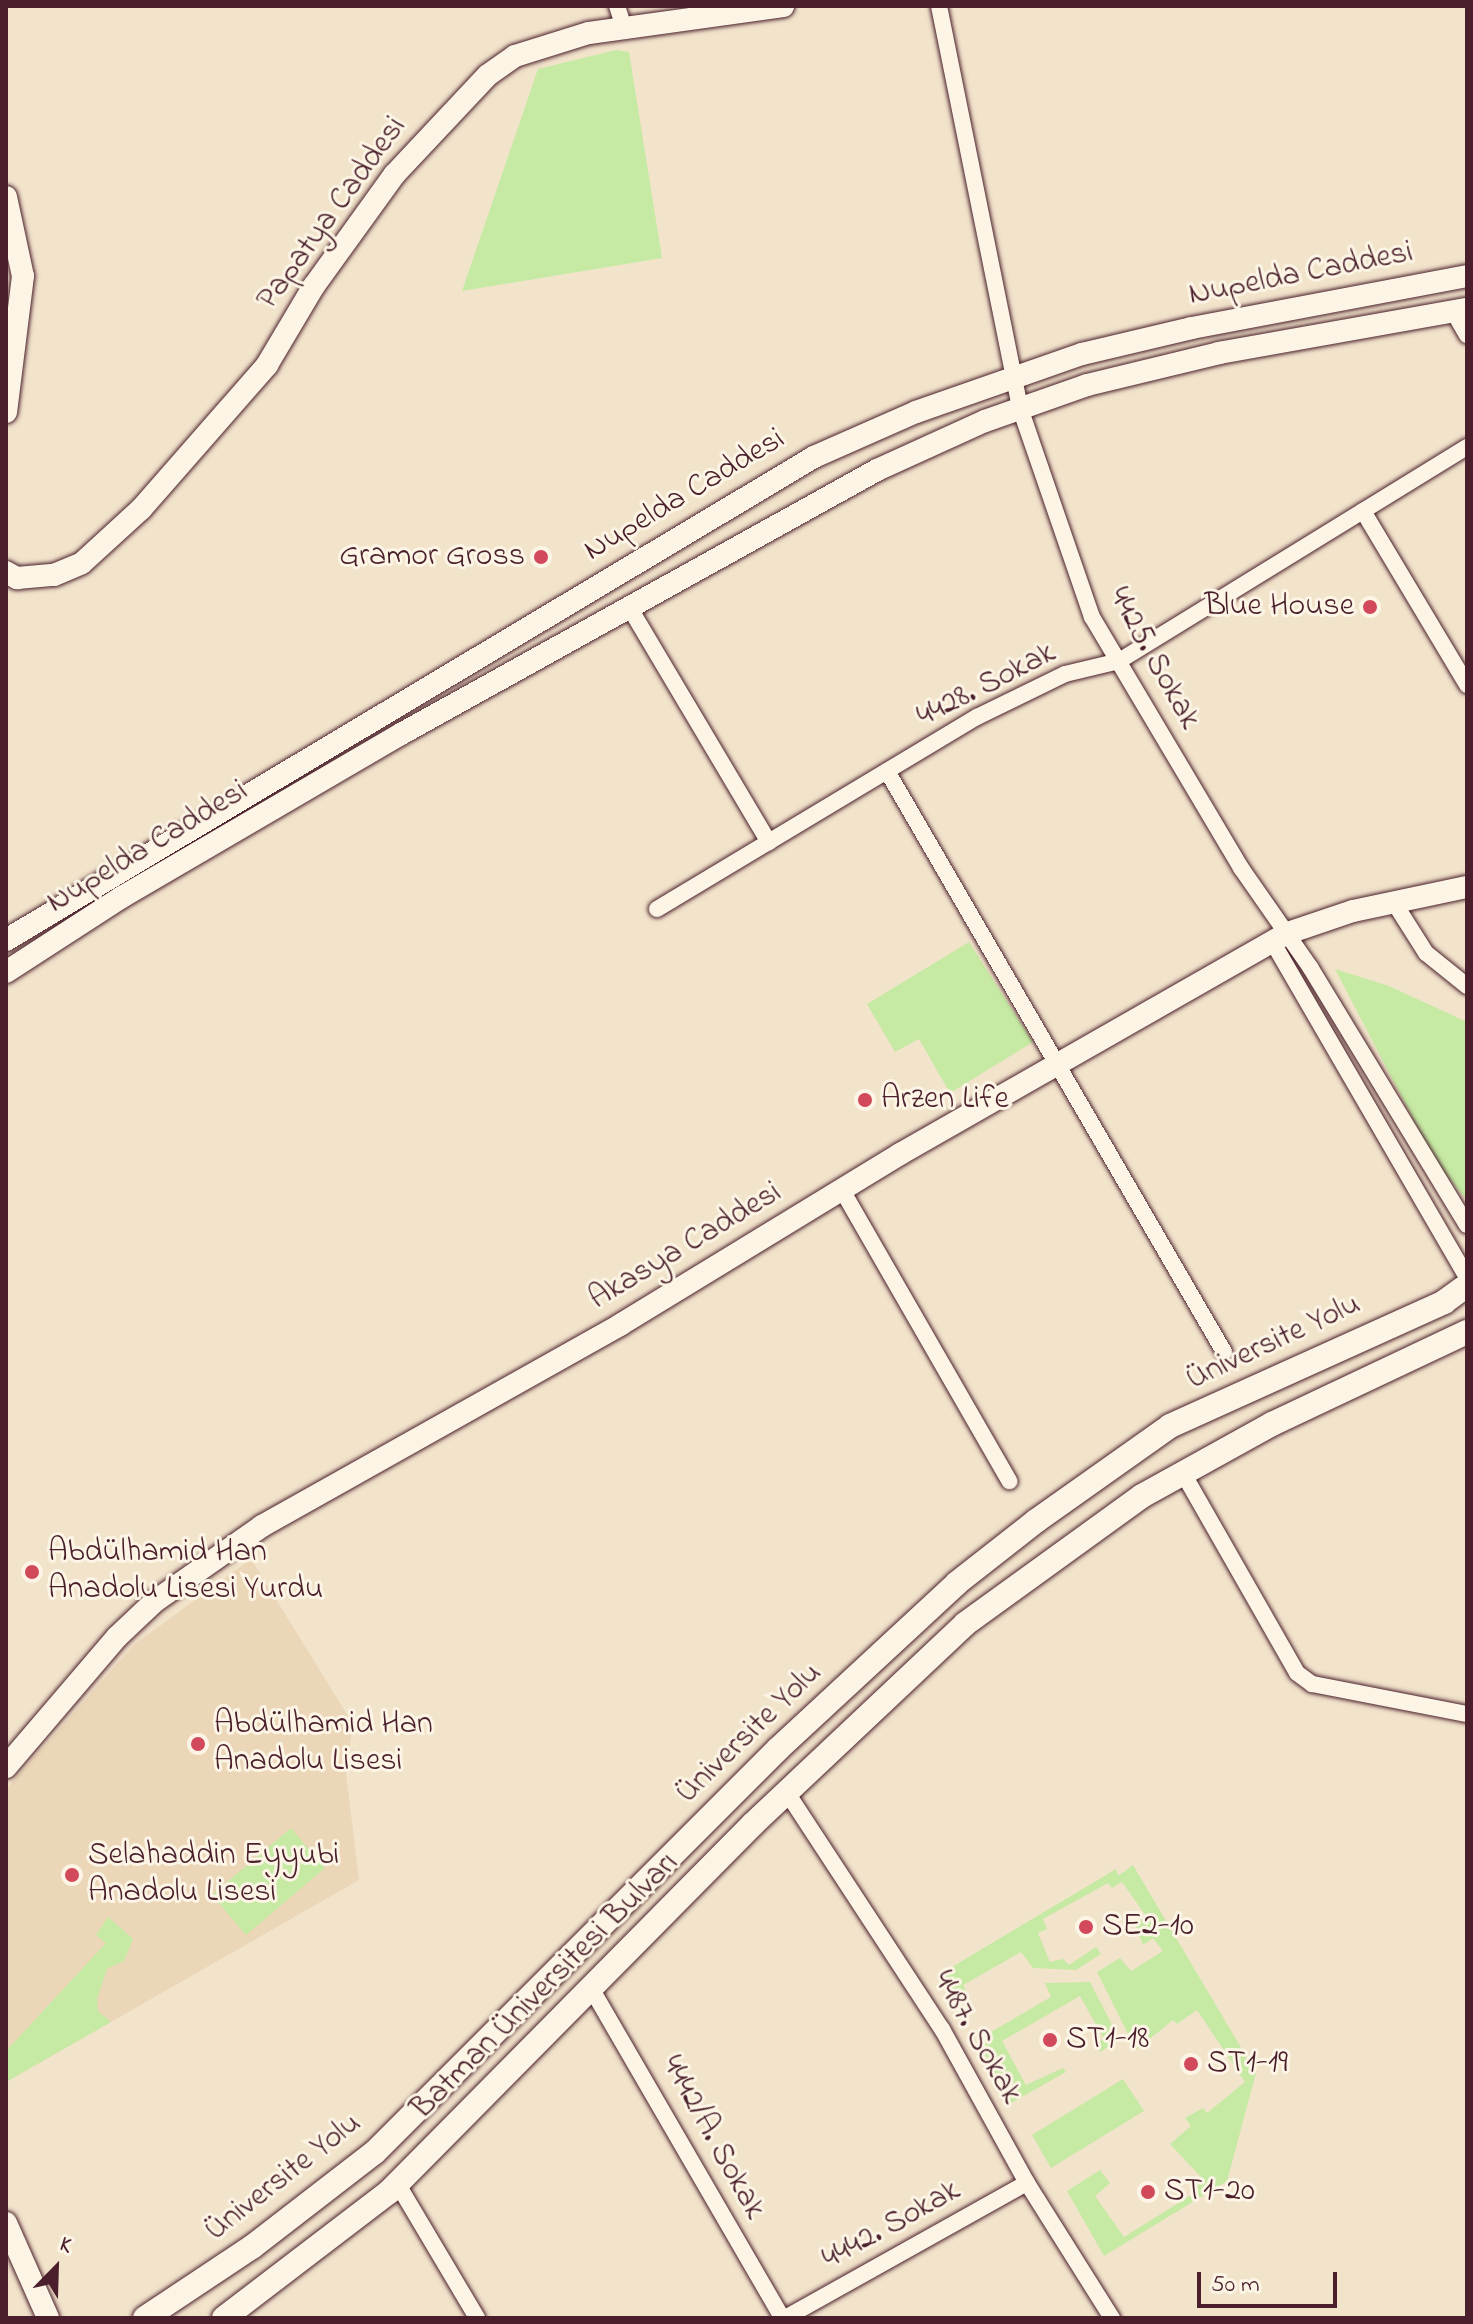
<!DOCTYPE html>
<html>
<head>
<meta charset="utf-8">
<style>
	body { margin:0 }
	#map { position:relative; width:1473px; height:2324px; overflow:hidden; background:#f2e3cb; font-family:"Indie Flower",sans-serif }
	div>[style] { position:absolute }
	.built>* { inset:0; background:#ebd6b8 }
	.green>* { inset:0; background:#c6eaa3 }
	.roads { filter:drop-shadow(0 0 2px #4a1f2b) drop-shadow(0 0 2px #4a1f2b) }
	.minor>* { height:16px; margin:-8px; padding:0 8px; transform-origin:8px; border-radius:8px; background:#fcf5e5 }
	.tertiary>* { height:22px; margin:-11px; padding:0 11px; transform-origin:11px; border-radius:11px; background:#fcf5e5 }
	.secondary>* { height:24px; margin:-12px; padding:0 12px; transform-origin:12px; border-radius:12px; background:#fcf5e5 }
	.dots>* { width:22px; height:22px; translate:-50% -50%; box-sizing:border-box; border:4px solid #fcf5e5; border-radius:50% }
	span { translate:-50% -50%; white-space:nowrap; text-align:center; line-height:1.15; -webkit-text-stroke:6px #fcf5e5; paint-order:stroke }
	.street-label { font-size:32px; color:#4a1f2b }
	.poi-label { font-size:32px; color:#4a1f2b }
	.right { translate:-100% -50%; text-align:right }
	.left { translate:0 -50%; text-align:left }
	.frame { position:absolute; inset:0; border:8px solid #4a1f2b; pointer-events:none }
	.north { position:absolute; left:16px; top:2228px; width:80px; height:80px; -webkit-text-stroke:6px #fcf5e5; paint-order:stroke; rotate:23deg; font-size:22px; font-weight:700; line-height:32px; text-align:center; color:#4a1f2b }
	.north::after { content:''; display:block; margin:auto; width:28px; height:36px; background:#4a1f2b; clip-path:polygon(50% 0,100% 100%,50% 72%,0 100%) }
	.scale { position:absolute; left:1197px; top:2272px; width:140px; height:36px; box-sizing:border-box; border:4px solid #4a1f2b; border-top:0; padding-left:10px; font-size:24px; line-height:28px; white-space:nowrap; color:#4a1f2b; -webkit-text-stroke:6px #fcf5e5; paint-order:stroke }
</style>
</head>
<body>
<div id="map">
	<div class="built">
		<i style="clip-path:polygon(251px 1559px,353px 1724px,346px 1774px,359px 1880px,6px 2082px,6px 1789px,135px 1644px)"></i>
	</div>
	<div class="green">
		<i style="clip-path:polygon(616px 50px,629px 52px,662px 258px,462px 291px,538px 69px)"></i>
		<i style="clip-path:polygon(969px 942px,1033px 1042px,950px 1093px,919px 1039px,895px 1052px,867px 1004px)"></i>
		<i style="clip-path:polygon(1335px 969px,1389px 986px,1467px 1022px,1467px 1201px,1434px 1159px)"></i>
		<i style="clip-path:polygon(291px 1828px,325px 1868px,246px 1935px,212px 1895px)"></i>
		<i style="clip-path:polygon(1133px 1865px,1256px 2073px,1227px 2181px,1104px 2256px,1067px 2191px,1100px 2170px,1110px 2183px,1095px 2196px,1124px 2237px,1199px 2190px,1195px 2185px,1202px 2178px,1170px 2144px,1191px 2126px,1185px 2118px,1203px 2108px,1207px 2113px,1245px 2082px,1197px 2010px,1177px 2024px,1173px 2020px,1136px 2050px,1097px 1972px,1120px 1958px,1131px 1971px,1163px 1951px,1153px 1938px,1143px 1945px,1135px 1924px,1146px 1916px,1122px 1882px,1112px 1888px,1108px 1883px,1043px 1919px,1047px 1929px,1038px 1933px,1050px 1962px,1063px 1959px,1069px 1965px,1096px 1947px,1101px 1954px,1076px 1970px,1033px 1968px,1021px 1952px,963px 1985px,970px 1999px,957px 2006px,937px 1976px,1116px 1869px,1118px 1876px)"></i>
		<i style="clip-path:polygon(108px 1917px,133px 1939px,124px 1961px,107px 1969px,97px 1999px,98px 2011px,111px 2022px,6px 2082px,6px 2051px,106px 1943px,96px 1935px)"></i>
		<i style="clip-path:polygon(1090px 1982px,1120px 2040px,1100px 2052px,1095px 2044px,1104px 2039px,1080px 1996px,1002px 2041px,1026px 2085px,1063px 2068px,1066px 2072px,1011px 2103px,977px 2040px,1051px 1997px,1045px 1983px)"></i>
		<i style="clip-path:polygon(1123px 2079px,1144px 2111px,1051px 2168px,1032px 2135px)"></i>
	</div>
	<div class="roads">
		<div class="minor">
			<i style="left:617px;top:6px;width:22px;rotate:72deg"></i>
			<i style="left:939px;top:6px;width:410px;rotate:78.6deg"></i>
			<i style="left:1020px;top:408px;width:221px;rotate:71deg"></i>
			<i style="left:1092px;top:617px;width:292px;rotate:59.3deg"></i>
			<i style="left:1241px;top:868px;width:121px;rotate:55.1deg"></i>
			<i style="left:1310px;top:967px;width:302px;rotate:58.7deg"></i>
			<i style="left:1453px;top:311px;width:28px;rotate:60deg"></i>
			<i style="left:1363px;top:511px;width:203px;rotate:59.1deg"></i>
			<i style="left:628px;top:605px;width:276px;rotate:59.3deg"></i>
			<i style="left:887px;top:771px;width:672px;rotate:59.88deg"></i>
			<i style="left:1395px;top:904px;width:58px;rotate:57.7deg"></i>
			<i style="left:1426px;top:953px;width:53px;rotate:38.8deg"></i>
			<i style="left:657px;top:909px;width:373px;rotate:-31deg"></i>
			<i style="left:977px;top:717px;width:98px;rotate:-26deg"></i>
			<i style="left:1065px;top:674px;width:56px;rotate:-13.5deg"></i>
			<i style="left:1119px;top:661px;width:409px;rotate:-31.6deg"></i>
			<i style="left:1272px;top:941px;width:387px;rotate:59.9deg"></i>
			<i style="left:842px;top:1190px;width:336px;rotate:60.1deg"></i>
			<i style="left:1183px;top:1473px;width:230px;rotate:60.3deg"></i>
			<i style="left:1297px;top:1673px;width:19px;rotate:36deg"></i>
			<i style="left:1312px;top:1684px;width:158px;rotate:11deg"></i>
			<i style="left:786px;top:1791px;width:285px;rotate:56.8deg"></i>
			<i style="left:942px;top:2029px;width:176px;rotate:61.1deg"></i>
			<i style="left:1027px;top:2183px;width:160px;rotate:57.8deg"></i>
			<i style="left:591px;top:1988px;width:381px;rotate:59.9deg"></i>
			<i style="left:397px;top:2183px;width:157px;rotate:59.3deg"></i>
			<i style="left:785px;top:2318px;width:277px;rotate:-29.2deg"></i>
		</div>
		<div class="tertiary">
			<i style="left:6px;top:197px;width:81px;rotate:77.9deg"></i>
			<i style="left:23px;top:276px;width:137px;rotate:97.1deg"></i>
			<i style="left:6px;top:572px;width:13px;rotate:29deg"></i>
			<i style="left:17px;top:578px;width:37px;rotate:-5deg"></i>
			<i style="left:54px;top:575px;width:30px;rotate:-23deg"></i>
			<i style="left:82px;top:563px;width:81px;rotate:-42.5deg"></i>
			<i style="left:142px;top:508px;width:190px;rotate:-48.8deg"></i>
			<i style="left:267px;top:365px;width:92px;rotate:-59.3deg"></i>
			<i style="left:314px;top:286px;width:137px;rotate:-54.2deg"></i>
			<i style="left:394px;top:175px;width:137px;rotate:-46.8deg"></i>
			<i style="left:488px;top:75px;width:33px;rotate:-35deg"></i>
			<i style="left:515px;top:56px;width:77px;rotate:-17.3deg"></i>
			<i style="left:589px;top:33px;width:196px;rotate:-7.9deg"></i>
			<i style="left:6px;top:940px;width:941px;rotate:-30.87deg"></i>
			<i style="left:814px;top:457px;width:111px;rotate:-23.8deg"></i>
			<i style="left:916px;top:412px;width:176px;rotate:-19.3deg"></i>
			<i style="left:1082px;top:354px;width:113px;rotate:-13.3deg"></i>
			<i style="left:1192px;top:328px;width:280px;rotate:-10.7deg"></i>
			<i style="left:6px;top:972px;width:138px;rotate:-32.9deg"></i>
			<i style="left:122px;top:897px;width:323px;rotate:-30.3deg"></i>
			<i style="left:401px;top:734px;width:544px;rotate:-29.01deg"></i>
			<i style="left:877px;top:470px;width:119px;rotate:-24.4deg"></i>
			<i style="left:985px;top:421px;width:108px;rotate:-19.4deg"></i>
			<i style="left:1087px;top:385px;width:136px;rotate:-13.6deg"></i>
			<i style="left:1219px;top:353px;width:252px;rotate:-10.1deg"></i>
			<i style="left:6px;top:1767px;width:171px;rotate:-49.5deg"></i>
			<i style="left:117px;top:1637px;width:51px;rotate:-43.4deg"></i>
			<i style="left:154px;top:1602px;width:132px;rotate:-35.1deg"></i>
			<i style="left:262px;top:1526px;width:411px;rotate:-29.3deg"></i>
			<i style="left:620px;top:1325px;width:328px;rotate:-31.4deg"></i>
			<i style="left:900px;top:1154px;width:443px;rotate:-29.7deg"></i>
			<i style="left:1285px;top:934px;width:72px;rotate:-18.7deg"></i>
			<i style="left:1353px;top:911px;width:116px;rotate:-11.9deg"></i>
			<i style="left:6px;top:2223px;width:104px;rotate:66.1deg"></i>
		</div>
		<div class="secondary">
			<i style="left:145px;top:2318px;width:128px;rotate:-33.6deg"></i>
			<i style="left:252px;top:2247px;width:155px;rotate:-37.7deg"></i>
			<i style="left:375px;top:2152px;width:570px;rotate:-45deg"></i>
			<i style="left:778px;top:1749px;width:244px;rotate:-42.8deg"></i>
			<i style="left:957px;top:1583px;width:100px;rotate:-38.1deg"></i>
			<i style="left:1036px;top:1521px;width:164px;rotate:-35.3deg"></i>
			<i style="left:1170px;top:1426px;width:301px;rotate:-24.3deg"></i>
			<i style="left:1444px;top:1302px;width:24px;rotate:-36deg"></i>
			<i style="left:224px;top:2318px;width:208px;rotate:-37.4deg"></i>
			<i style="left:389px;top:2192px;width:518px;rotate:-45.31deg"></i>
			<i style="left:753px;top:1824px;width:291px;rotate:-43.3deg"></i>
			<i style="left:965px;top:1624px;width:218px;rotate:-35.9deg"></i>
			<i style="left:1142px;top:1496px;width:149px;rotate:-29deg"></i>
			<i style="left:1272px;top:1424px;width:216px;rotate:-25.3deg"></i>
		</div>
	</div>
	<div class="dots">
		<i style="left:541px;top:557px;background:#d1495b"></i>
		<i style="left:1370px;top:607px;background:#d1495b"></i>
		<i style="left:865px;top:1100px;background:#d1495b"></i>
		<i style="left:32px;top:1572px;background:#d1495b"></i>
		<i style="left:198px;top:1744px;background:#d1495b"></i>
		<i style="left:72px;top:1875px;background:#d1495b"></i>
		<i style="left:1086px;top:1927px;background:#d1495b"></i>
		<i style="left:1050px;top:2040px;background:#d1495b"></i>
		<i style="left:1191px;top:2064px;background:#d1495b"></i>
		<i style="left:1148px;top:2192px;background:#d1495b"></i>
	</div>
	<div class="street-label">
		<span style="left:333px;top:214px;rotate:-54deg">Papatya Caddesi</span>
		<span style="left:1301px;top:275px;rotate:-11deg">Nupelda Caddesi</span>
		<span style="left:685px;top:496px;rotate:-31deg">Nupelda Caddesi</span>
		<span style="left:1153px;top:659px;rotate:61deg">4425. Sokak</span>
		<span style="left:987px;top:686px;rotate:-27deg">4428. Sokak</span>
		<span style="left:148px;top:848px;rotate:-31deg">Nupelda Caddesi</span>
		<span style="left:686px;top:1247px;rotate:-31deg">Akasya Caddesi</span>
		<span style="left:1274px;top:1343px;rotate:-25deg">Üniversite Yolu</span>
		<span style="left:750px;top:1734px;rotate:-44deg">Üniversite Yolu</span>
		<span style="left:546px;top:1987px;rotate:-45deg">Batman Üniversitesi Bulvarı</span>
		<span style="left:976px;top:2038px;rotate:60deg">4487. Sokak</span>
		<span style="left:712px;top:2138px;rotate:61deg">4442/A. Sokak</span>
		<span style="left:284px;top:2178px;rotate:-38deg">Üniversite Yolu</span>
		<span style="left:892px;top:2226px;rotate:-29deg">4442. Sokak</span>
	</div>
	<div class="poi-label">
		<span class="right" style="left:525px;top:557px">Gramor Gross</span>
		<span class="right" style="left:1354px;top:607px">Blue House</span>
		<span class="left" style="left:881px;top:1100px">Arzen Life</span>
		<span class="left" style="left:48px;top:1572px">Abdülhamid Han<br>Anadolu Lisesi Yurdu</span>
		<span class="left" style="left:214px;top:1744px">Abdülhamid Han<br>Anadolu Lisesi</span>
		<span class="left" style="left:88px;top:1875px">Selahaddin Eyyubi<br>Anadolu Lisesi</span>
		<span class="left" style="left:1102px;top:1927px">SE2-10</span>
		<span class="left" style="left:1066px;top:2040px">ST1-18</span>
		<span class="left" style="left:1207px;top:2064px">ST1-19</span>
		<span class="left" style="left:1164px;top:2192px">ST1-20</span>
	</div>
	<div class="frame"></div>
	<div class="north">K</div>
	<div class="scale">50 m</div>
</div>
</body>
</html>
